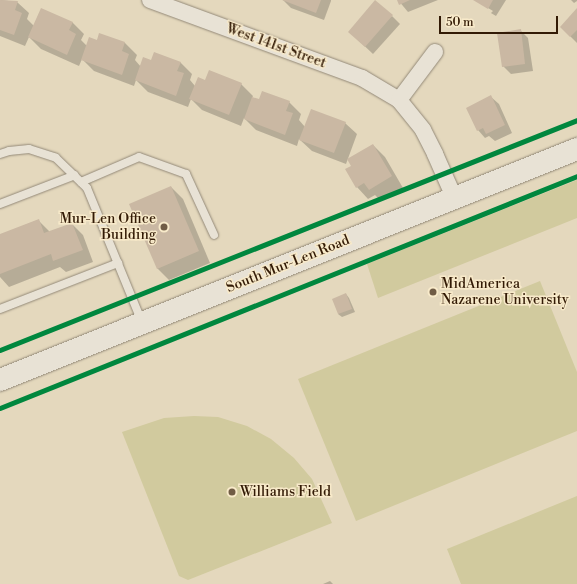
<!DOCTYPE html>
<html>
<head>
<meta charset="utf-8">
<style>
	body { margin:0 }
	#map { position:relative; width:577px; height:584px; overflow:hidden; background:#e4d8bd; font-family:"Libre Bodoni",serif }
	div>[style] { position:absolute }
	.green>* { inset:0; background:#d1ca9e }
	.shadow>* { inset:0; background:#0003 }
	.building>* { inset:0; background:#cab8a3 }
	.roads { filter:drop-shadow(0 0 1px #938978) drop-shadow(0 0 1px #938978) }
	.lane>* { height:8px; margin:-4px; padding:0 4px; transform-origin:4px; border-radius:4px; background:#e8e2d5 }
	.street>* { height:16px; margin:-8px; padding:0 8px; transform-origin:8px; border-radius:8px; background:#e8e2d5 }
	.secondary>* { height:22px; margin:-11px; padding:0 11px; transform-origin:11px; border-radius:11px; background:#e8e2d5 }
	.cycleway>* { height:5px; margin:-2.5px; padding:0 2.5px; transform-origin:2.5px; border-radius:2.5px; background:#00873e }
	.dots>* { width:11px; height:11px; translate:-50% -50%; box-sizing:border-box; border:2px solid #f8eaca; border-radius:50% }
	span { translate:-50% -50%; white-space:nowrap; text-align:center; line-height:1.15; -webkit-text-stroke:3px #f8eaca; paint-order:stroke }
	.street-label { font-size:14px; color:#321a05 }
	.poi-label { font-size:14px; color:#321a05 }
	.right { translate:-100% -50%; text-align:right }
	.left { translate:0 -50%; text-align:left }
	.scale { position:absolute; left:439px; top:16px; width:119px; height:18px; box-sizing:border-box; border:2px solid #321a05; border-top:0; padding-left:5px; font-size:12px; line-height:14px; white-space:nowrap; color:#321a05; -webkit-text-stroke:3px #f8eaca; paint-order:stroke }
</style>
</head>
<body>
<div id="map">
	<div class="green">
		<i style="clip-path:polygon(577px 180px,577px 218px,378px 298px,367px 264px)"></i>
		<i style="clip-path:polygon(540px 281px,577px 372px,577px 431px,356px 521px,298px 379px)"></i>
		<i style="clip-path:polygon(194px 416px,218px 417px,247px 426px,271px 439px,294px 458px,312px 479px,332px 523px,188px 580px,179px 576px,122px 432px,164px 418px)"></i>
		<i style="clip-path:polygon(577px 496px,577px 584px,461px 584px,447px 549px)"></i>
	</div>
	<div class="shadow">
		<i style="clip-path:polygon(0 0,17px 2px,29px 13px,27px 19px,34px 26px,72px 22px,84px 34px,81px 40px,87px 46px,97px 41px,100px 34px,125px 43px,137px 55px,135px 60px,141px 67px,152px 62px,180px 62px,192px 74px,190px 80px,195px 86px,206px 81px,241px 84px,253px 96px,252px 98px,260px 101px,289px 102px,301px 114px,299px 120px,305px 127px,345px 123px,357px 134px,346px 164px,312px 151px,299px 139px,297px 146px,256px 130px,244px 118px,241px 126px,202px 110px,191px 99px,188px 107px,148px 92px,136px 80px,134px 86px,94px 71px,82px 59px,79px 66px,41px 49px,29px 37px,25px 46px,0 36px)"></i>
		<i style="clip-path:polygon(283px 0,331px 0,331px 1px,324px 20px,291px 8px)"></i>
		<i style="clip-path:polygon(398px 0,438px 0,408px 12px)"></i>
		<i style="clip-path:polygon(469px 0,491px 13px,493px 11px,475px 0,506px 0,496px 16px)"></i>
		<i style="clip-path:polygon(571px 0,577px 0,577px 1px,574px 3px)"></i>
		<i style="clip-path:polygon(577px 10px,577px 43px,569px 35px)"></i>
		<i style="clip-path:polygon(392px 16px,400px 24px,373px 54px,357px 39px)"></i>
		<i style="clip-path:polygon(521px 31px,528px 38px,533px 71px,511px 74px,503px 66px)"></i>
		<i style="clip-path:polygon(491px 97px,499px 104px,512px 133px,495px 141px,489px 136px,485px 138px,478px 130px)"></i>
		<i style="clip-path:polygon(373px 145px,385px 157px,403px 188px,381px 201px,375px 195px,368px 199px,357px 187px,353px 166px)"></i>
		<i style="clip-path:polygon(171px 187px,183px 199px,210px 263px,169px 280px,157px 268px)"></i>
		<i style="clip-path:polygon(38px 220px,50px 232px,72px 224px,83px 235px,93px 262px,66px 272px,60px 267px,9px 287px,0 277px,0 235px)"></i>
		<i style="clip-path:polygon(346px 294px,349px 298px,355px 312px,342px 317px,338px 314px)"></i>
		<i style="clip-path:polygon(330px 581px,333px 584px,323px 584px)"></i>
	</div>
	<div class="building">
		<i style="clip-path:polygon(0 0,18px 1px,15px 10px,22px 13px,14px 35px,0 30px)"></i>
		<i style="clip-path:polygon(282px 0,321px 0,316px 13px)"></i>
		<i style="clip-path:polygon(375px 0,393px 15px,365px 47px,348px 32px)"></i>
		<i style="clip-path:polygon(397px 0,410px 0,399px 5px)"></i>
		<i style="clip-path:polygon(473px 0,493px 0,488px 9px)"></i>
		<i style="clip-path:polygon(41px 8px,73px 22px,69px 30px,76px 34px,67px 55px,28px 37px)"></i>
		<i style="clip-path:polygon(577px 8px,577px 30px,570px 37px,560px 27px)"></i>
		<i style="clip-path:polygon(521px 29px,525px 64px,502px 67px,497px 33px)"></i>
		<i style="clip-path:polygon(99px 33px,125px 42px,122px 51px,129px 54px,122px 75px,81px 60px,89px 37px,97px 40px)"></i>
		<i style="clip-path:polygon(154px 52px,181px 62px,177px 71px,184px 73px,176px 96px,135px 80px,143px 57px,151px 60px)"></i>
		<i style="clip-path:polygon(209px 70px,242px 83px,229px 115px,189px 99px,198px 77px,205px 80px)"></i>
		<i style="clip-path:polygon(262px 91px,290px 101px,286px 111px,293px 113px,285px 135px,244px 119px,252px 97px,259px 99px)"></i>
		<i style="clip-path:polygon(491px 95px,505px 125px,486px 134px,483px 128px,477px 131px,466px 108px)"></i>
		<i style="clip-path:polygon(311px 109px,346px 122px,334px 153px,299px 140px)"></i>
		<i style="clip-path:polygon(373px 144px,392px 176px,369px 190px,364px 183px,356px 188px,345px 169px,351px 166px,347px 159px)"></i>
		<i style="clip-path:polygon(171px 186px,199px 251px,157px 269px,129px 204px)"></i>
		<i style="clip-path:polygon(39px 219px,44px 233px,72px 223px,83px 250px,53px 261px,51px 254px,0 274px,0 234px)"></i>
		<i style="clip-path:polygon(346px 293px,352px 309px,338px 314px,332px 299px)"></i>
	</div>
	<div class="roads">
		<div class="lane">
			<i style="left:0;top:154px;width:9px;rotate:-18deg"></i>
			<i style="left:9px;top:151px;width:20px;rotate:-6deg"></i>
			<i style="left:29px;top:149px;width:28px;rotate:18deg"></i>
			<i style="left:56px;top:158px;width:43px;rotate:44.1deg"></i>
			<i style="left:87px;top:188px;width:145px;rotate:67.7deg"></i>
			<i style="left:81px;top:182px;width:63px;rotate:-23.3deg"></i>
			<i style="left:139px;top:157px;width:50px;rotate:19.9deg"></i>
			<i style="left:186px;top:174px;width:67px;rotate:65.3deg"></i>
			<i style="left:0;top:204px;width:80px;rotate:-21.1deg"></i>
			<i style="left:0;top:309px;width:127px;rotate:-21.3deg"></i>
		</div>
		<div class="street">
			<i style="left:150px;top:0;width:226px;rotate:20.2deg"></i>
			<i style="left:362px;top:78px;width:43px;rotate:30.7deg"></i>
			<i style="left:399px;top:100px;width:38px;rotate:51deg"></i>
			<i style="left:423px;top:130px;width:27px;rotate:63deg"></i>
			<i style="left:435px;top:154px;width:47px;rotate:66.2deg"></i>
			<i style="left:399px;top:100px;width:60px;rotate:-53.1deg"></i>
		</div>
		<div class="secondary">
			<i style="left:0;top:380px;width:622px;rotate:-21.82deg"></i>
		</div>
	</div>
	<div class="cycleway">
		<i style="left:0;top:350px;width:621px;rotate:-21.73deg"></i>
		<i style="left:0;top:408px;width:622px;rotate:-21.9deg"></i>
	</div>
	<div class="dots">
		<i style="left:164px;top:227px;background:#705c45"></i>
		<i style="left:433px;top:292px;background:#705c45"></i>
		<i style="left:232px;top:492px;background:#705c45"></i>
	</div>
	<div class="street-label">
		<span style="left:276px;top:46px;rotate:20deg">West 141st Street</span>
		<span style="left:288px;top:264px;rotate:-22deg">South Mur-Len Road</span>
	</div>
	<div class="poi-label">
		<span class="right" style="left:156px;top:227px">Mur-Len Office<br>Building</span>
		<span class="left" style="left:441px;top:292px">MidAmerica<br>Nazarene University</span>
		<span class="left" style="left:240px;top:492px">Williams Field</span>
	</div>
	<div class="scale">50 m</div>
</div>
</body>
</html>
